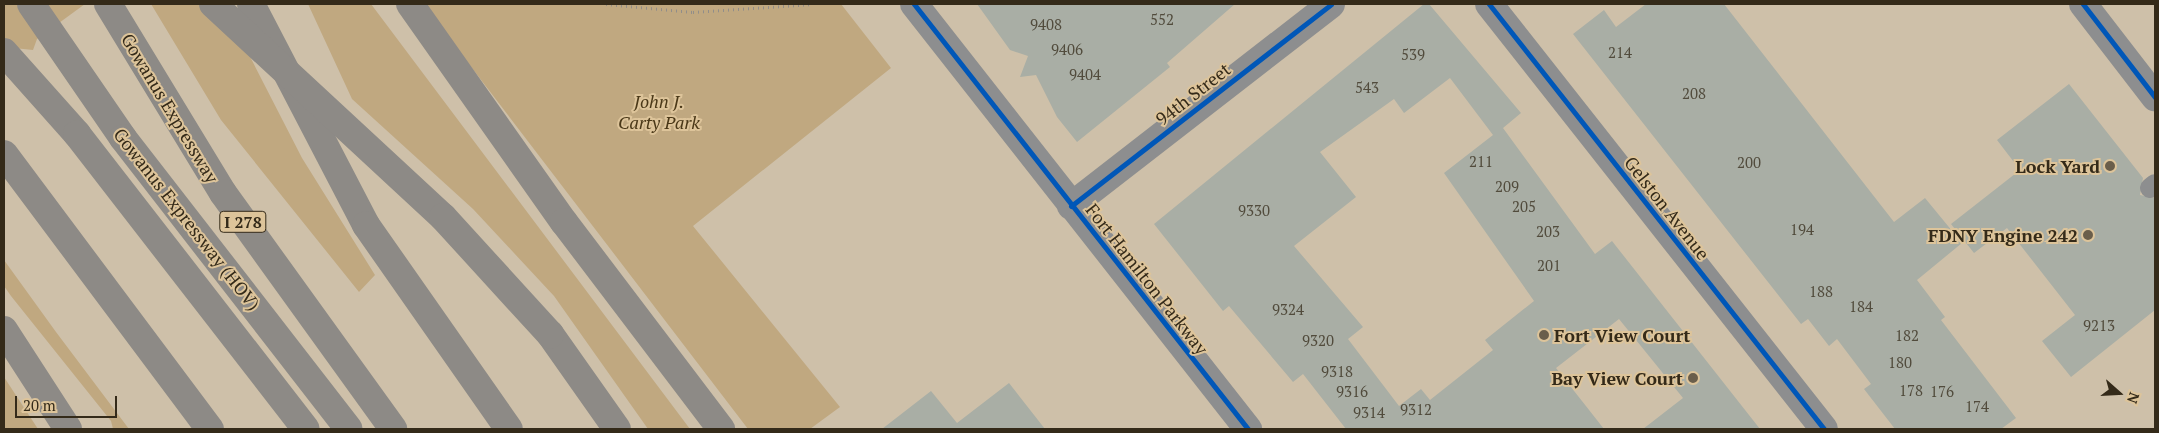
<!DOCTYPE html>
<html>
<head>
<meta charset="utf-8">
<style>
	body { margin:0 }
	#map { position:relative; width:2159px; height:433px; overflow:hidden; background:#cec0a9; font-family:"PT Serif",serif }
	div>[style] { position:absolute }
	.green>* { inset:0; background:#c0a880 }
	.building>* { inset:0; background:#a9aea5 }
	.path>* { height:3px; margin-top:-1.5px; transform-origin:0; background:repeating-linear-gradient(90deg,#918d89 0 1px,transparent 0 5px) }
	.service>* { height:20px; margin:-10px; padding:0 10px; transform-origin:10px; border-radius:10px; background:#8d8e8f }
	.minor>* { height:28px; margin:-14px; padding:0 14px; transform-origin:14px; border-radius:14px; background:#8d8e8f }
	.tertiary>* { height:28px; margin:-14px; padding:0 14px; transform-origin:14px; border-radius:14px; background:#8d8e8f }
	.motorway>* { height:28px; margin:-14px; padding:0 14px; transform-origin:14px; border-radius:14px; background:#8d8a86 }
	.motorway-bridge>* { height:28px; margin:-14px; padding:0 14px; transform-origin:14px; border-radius:14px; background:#8d8a86 }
	.cycleway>* { height:5px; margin:-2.5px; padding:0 2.5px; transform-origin:2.5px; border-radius:2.5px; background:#0057b8 }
	.dots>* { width:14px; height:14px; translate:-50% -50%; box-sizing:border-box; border:2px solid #ddc49a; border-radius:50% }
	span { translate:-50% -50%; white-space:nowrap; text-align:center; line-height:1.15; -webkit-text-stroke:4px #ddc49a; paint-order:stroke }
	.number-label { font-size:15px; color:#514b3c }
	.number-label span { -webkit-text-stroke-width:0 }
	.shield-label span { padding:1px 4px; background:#ddc49a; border:1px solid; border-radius:4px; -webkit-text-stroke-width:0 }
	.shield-label { font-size:16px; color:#342a19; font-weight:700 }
	.street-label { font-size:18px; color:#342a19 }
	.park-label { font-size:18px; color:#4a3818; font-style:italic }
	.poi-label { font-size:18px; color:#342a19; font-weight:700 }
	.right { translate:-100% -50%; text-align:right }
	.left { translate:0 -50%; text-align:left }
	.frame { position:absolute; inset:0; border:5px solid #342a19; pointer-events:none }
	.north { position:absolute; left:2094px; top:368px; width:50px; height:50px; -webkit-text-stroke:4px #ddc49a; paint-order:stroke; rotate:109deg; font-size:14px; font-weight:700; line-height:20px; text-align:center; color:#342a19 }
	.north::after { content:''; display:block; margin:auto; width:18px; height:22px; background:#342a19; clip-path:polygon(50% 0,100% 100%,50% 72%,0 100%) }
	.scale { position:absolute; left:15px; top:396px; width:102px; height:22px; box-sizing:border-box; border:2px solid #342a19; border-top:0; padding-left:6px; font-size:15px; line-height:18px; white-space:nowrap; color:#342a19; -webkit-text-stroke:4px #ddc49a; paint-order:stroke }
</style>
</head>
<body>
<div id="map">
	<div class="green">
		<i style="clip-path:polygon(4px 4px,85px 4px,37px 39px,33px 50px,4px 47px)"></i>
		<i style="clip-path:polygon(151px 4px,223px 4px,302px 158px,375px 275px,359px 292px,221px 120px)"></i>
		<i style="clip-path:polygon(308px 4px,371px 4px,690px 429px,648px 429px,554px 296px,473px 209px,352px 99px)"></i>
		<i style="clip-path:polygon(423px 4px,841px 4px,891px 68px,693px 226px,840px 407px,810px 429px,748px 429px)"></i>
		<i style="clip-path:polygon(4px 260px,56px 332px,129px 429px,113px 429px,111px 421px,11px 296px,4px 286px)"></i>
		<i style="clip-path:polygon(4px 377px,38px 429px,4px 429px)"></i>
	</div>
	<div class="building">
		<i style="clip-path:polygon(977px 4px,1235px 4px,1167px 63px,1170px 67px,1077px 142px,1057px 117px,1036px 75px,1020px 77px,1028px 56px,1010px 50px)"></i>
		<i style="clip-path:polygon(evenodd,1424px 4px,1429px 4px,1521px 113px,1503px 128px,1595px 254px,1612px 241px,1760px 429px,1643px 429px,1683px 398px,1619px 319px,1556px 368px,1604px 429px,1346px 429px,1303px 374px,1293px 382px,1229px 306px,1223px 311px,1154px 224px,1424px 4px,1450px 78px,1493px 135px,1444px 173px,1534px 301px,1485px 340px,1493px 350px,1430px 400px,1421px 389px,1399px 406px,1348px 339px,1363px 327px,1294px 246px,1356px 197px,1320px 152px,1394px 99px,1404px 113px,1450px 78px)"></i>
		<i style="clip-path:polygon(1646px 4px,1724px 4px,1894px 222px,1925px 198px,1962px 243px,1917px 280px,1945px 317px,1941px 320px,2016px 418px,2001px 429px,1895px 429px,1864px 389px,1871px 384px,1837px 339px,1829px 346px,1808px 319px,1801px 324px,1573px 34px,1604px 10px,1616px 27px)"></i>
		<i style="clip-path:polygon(2069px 84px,2143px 178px,2140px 195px,2155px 198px,2155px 310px,2071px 377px,2042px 341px,2075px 315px,2007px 228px,1974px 253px,1951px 224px,2020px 170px,1997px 140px)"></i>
		<i style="clip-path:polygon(1009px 383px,1045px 429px,882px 429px,931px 391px,957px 423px)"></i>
	</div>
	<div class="path">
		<i style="left:606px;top:4px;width:87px;rotate:5.3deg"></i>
		<i style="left:693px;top:12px;width:120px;rotate:-3.8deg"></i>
	</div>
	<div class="service">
		<i style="left:2150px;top:188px;width:6px;rotate:-39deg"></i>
	</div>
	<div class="minor">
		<i style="left:914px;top:4px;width:541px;rotate:51.84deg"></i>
		<i style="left:1489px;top:4px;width:541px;rotate:51.75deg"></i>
		<i style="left:1071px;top:206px;width:329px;rotate:-37.8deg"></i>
	</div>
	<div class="tertiary">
		<i style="left:2083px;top:4px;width:118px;rotate:52.3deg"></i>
	</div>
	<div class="motorway">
		<i style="left:31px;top:4px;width:163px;rotate:55.5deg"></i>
		<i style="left:123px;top:138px;width:368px;rotate:52.2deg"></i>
		<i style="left:108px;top:4px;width:221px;rotate:58.7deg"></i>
		<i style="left:223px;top:193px;width:291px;rotate:54.2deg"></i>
		<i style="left:251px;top:4px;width:249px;rotate:62.5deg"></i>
		<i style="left:366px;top:225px;width:249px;rotate:55deg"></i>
		<i style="left:410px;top:4px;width:267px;rotate:54.8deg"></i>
		<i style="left:564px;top:222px;width:260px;rotate:52.8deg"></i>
		<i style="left:4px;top:52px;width:110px;rotate:48.3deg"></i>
		<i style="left:77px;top:134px;width:373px;rotate:52.2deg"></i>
		<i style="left:4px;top:154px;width:344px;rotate:53.2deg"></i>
		<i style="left:4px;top:330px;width:118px;rotate:57.1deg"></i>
		<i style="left:550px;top:334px;width:116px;rotate:54.8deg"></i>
	</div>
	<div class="motorway-bridge">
		<i style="left:213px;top:4px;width:313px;rotate:42.8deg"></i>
		<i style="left:443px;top:217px;width:159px;rotate:47.6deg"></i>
	</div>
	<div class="cycleway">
		<i style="left:914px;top:4px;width:541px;rotate:51.84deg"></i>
		<i style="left:1489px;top:4px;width:541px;rotate:51.75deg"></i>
		<i style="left:2083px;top:4px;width:118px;rotate:52.3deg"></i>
		<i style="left:1071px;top:206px;width:329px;rotate:-37.8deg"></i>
	</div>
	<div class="dots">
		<i style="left:2110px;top:166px;background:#6a5e4b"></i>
		<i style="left:2088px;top:235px;background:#6a5e4b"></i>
		<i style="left:1544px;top:335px;background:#6a5e4b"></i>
		<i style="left:1693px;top:378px;background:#6a5e4b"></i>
	</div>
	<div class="number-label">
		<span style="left:1162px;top:20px">552</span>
		<span style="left:1046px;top:25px">9408</span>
		<span style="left:1067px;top:50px">9406</span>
		<span style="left:1620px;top:53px">214</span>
		<span style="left:1413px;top:55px">539</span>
		<span style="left:1085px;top:75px">9404</span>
		<span style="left:1367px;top:88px">543</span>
		<span style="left:1694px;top:94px">208</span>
		<span style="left:1481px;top:162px">211</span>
		<span style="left:1749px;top:163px">200</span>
		<span style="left:1507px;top:187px">209</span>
		<span style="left:1524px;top:207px">205</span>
		<span style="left:1254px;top:211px">9330</span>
		<span style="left:1802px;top:230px">194</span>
		<span style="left:1548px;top:232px">203</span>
		<span style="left:1549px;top:266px">201</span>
		<span style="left:1821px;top:292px">188</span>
		<span style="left:1861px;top:307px">184</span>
		<span style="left:1288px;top:310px">9324</span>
		<span style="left:2099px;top:326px">9213</span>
		<span style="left:1907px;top:336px">182</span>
		<span style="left:1318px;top:341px">9320</span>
		<span style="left:1900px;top:363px">180</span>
		<span style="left:1337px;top:372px">9318</span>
		<span style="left:1911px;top:391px">178</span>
		<span style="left:1352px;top:392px">9316</span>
		<span style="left:1942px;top:392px">176</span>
		<span style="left:1977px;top:407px">174</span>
		<span style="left:1416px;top:410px">9312</span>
		<span style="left:1369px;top:413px">9314</span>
	</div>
	<div class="shield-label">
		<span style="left:243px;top:222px">I 278</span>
	</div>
	<div class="street-label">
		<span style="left:1193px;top:94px;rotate:-38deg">94th Street</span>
		<span style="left:170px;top:108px;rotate:59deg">Gowanus Expressway</span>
		<span style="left:1667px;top:208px;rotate:52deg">Gelston Avenue</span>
		<span style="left:187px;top:219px;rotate:52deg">Gowanus Expressway (HOV)</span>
		<span style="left:1147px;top:279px;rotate:52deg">Fort Hamilton Parkway</span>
	</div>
	<div class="park-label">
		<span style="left:659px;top:112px">John J.<br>Carty Park</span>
	</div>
	<div class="poi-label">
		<span class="right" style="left:2100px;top:166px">Lock Yard</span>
		<span class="right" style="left:2078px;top:235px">FDNY Engine 242</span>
		<span class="left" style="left:1554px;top:335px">Fort View Court</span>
		<span class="right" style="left:1683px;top:378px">Bay View Court</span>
	</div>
	<div class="frame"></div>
	<div class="north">N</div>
	<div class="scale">20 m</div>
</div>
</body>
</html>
